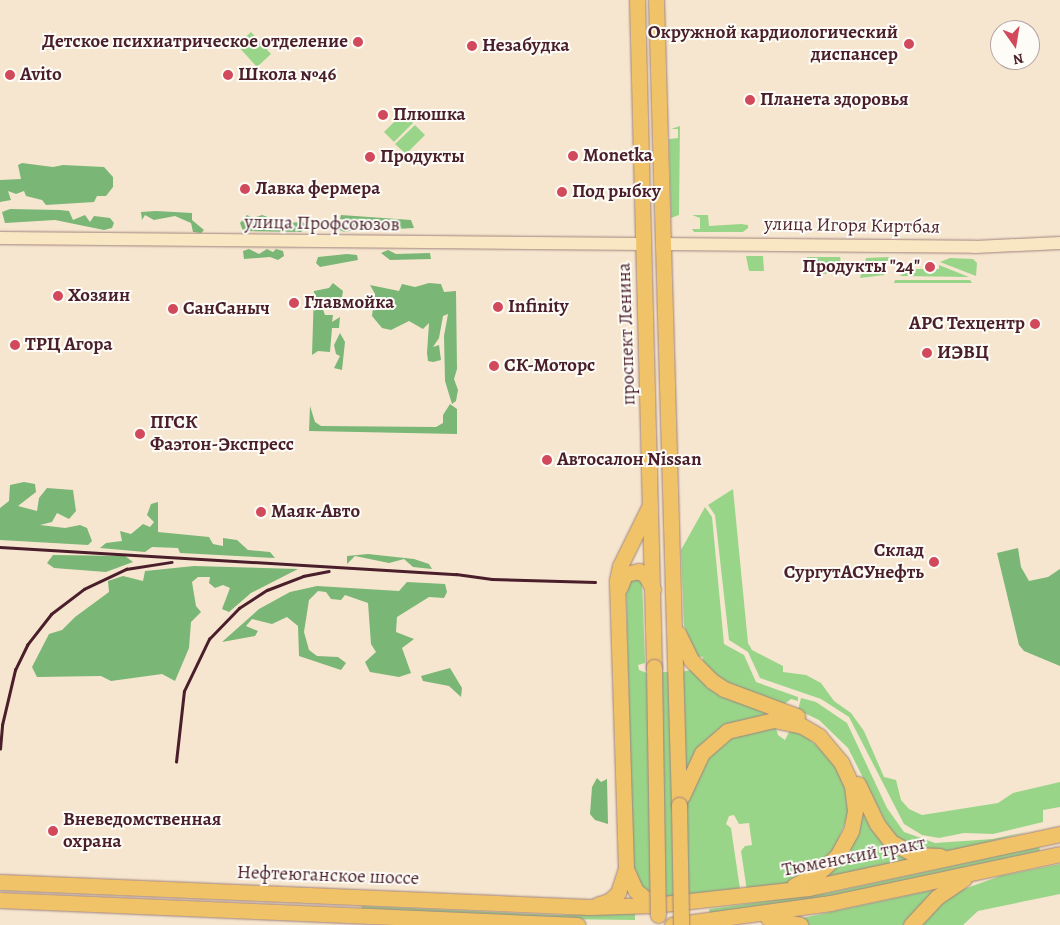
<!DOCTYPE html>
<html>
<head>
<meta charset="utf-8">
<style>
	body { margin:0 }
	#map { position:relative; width:1060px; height:925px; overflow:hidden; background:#f6e6cf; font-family:Alegreya,serif }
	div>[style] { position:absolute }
	.green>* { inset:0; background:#99d589 }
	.forest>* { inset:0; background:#7ab675 }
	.roads { filter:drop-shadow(0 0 1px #a0827d) drop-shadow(0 0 1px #a0827d) }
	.secondary>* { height:12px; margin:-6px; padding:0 6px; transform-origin:6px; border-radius:6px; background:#f9e7c3 }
	.primary>* { height:15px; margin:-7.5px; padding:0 7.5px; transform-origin:7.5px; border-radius:7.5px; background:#f1c369 }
	.rail>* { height:2.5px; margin:-1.25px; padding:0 1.25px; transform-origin:1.25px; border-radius:1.25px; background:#4a1f2b }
	.bridges { filter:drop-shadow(0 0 1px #a0827d) drop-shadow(0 0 1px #a0827d) }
	.primary-bridge>* { height:15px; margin:-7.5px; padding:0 7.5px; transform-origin:7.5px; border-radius:7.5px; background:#f1c369 }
	.dots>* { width:14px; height:14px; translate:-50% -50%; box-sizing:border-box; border:2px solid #fdfcf7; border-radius:50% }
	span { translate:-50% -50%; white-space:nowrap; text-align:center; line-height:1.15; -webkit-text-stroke:4px #fdfcf7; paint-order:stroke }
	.poi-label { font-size:19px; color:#4a1f2b; font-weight:700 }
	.right { translate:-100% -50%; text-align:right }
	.left { translate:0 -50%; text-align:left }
	.street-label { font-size:19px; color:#4a1f2b }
	.north { position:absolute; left:990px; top:20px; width:50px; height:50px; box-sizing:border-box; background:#fdfcf7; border:1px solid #b5a4a5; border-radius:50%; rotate:167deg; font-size:14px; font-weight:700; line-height:20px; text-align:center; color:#4a1f2b }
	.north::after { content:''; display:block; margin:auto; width:18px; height:22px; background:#d1495b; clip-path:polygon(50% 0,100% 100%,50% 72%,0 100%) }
</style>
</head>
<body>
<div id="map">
	<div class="green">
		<i style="clip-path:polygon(251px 32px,271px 54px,257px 67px,237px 45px)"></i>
		<i style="clip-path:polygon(403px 113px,413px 123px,394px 142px,384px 132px)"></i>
		<i style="clip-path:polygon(415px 125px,425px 135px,406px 154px,395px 144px)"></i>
		<i style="clip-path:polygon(680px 126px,679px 215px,671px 218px,669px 139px,678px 138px,678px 129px,671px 129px)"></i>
		<i style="clip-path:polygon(692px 215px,708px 215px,709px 226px,741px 224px,748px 225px,748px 228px,743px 232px,694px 232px,692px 229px,700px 229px,700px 218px)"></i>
		<i style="clip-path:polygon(746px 256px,763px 256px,764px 271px,749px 271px)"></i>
		<i style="clip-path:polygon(807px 257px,840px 257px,842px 267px,825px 274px,804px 274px)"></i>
		<i style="clip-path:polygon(889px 257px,884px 275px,860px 278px,866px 258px)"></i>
		<i style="clip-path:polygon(950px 258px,973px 259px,977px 263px,976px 276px,940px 262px)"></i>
		<i style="clip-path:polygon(939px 265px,969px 277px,899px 276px,914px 269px,939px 269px)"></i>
		<i style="clip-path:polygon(895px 280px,970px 280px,972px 283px,894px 283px)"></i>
		<i style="clip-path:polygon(733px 489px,748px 643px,752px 650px,783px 666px,783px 672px,806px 675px,821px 683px,834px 701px,851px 713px,864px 731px,884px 777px,896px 780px,901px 800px,909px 809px,922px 815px,998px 803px,1013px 793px,1060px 782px,1060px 807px,1043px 810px,1043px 822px,993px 834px,964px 833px,939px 838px,922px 835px,904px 824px,849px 717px,821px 699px,760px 678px,748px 652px,729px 640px,715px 515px,708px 505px)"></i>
		<i style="clip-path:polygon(705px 507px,712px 517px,724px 644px,744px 655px,756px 682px,798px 697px,798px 701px,791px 699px,782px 706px,776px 728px,778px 735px,785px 740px,790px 730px,801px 733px,831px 757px,846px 788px,849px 814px,832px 854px,792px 883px,747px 891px,741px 851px,745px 846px,752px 845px,749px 823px,739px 824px,734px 815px,729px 816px,726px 824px,731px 828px,740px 889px,661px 898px,644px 893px,633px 870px,626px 581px,629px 577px,642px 580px,645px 663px,638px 665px,639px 670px,647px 673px,687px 671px,702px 665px,703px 657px,693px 656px,684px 625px,681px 550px)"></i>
		<i style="clip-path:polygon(801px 698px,816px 702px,847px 723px,887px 808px,904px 832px,935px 843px,993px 839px,1027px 832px,947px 853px,924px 852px,899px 840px,889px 829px,848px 748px,819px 720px,798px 710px)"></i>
		<i style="clip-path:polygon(857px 796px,871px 819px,915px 858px,816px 880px,833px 867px)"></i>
		<i style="clip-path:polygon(1039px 847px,1040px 851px,830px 897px,710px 915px,709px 909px,828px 893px)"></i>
		<i style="clip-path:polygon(1060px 864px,1060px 894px,978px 911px,963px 925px,917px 925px,953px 893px,1000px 876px)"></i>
		<i style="clip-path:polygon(942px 888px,907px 925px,808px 925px,793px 920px)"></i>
		<i style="clip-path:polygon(362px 906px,556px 915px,635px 914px,635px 920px,557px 919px,361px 910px)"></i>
	</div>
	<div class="forest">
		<i style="clip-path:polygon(22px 163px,53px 167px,63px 165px,104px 167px,113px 177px,113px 187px,106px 196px,97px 196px,94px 202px,46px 205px,42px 200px,26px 196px,24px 191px,16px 194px,8px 191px,11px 200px,0 202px,0 180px,21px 179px,18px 165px)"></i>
		<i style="clip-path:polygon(10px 209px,60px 210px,69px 211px,73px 220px,85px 215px,90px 222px,94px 216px,110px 218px,114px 223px,112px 228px,104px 230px,55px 220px,5px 223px,2px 212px)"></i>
		<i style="clip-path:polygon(156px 211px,192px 213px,192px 220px,204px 230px,201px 233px,193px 232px,191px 223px,175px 216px,154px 220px,145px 215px,142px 220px,141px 212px)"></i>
		<i style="clip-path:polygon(247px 215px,253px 218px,262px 215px,285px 223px,303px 222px,307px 227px,301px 232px,243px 231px,240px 223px)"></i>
		<i style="clip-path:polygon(341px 215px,411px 220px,414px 228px,379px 230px,371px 222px,364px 227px,359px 224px,361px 229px,344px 232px,335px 228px,334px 222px,348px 224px,347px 220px,340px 219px)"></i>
		<i style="clip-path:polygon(249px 249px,259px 254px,267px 249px,273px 252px,276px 249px,283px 251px,284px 256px,278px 260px,270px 257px,244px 259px,243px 251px)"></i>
		<i style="clip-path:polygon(388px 250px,396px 254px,430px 253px,431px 259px,390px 260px,381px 253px)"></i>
		<i style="clip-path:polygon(347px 254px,357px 255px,358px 260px,320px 267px,316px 263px,318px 257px)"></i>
		<i style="clip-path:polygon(333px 283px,343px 291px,342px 297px,335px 302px,341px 304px,337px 307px,320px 301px,325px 315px,333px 315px,332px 322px,340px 317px,339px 328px,332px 328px,330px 352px,318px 351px,312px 355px,314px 291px,329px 288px)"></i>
		<i style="clip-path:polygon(429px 283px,441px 284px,444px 292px,456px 291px,457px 369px,454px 379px,458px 390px,456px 401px,452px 404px,445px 381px,444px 336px,448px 314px,443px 316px,439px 338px,433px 347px,439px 345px,441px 360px,433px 362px,428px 361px,427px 353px,429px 323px,423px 329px,409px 321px,391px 330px,382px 328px,372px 316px,375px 294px,370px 285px,399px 291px,402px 284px,415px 287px)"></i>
		<i style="clip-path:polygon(340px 333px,345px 342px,342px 370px,334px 368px,340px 356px,336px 354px,334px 345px)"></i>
		<i style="clip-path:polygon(450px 404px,457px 409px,457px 434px,309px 431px,310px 406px,315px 422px,321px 426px,436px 427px,443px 423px,443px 415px)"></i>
		<i style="clip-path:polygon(24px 482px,35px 484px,36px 492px,18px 506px,37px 511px,39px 498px,47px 488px,73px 490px,76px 511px,69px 519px,57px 513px,52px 522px,40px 525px,65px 528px,80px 525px,87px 528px,92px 541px,88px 545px,0 540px,0 508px,9px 501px,10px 485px)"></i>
		<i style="clip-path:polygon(158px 502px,158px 532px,209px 537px,213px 544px,223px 546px,223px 538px,237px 540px,248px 550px,270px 552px,275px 558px,180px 553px,178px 548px,152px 547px,145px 552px,100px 548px,106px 543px,122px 541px,120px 531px,131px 534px,143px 524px,150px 527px,154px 522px,147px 515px,151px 504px)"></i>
		<i style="clip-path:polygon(1018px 548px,1021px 567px,1029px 581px,1048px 577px,1060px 569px,1060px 666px,1024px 651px,1019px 645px,997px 553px)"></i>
		<i style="clip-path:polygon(368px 554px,414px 559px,429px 564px,432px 569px,413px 567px,404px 559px,389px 563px,355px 556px,347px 564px,347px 556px)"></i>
		<i style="clip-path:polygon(53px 555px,125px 556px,133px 562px,106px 572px,54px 568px,47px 563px)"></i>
		<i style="clip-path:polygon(194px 566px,298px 569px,251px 593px,229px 612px,222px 609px,230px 588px,223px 585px,215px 588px,209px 583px,210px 577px,198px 577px,192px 582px,196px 606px,201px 612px,191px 622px,189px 648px,175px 681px,162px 674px,111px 681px,101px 676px,37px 677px,32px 667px,49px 634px,62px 630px,75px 617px,109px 592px,108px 581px,123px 576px,143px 581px,145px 571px)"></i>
		<i style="clip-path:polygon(407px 582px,445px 584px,447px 592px,444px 598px,429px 597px,397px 617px,396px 632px,414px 639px,402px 648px,411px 673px,399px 677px,370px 672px,365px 662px,376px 652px,371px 644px,368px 603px,345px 595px,341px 600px,331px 599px,326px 592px,318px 591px,309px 600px,304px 632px,309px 650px,317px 656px,338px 657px,346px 663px,341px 670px,299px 656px,298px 626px,287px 617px,272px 624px,252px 619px,246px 626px,258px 631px,255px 636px,222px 642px,259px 609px,290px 592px,317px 586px,399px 591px)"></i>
		<i style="clip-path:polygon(450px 668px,462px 688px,461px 697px,449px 686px,423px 681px,421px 676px)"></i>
		<i style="clip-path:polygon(597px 778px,601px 782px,607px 779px,608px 824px,595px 820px,590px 814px,592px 787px)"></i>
	</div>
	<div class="roads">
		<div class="secondary">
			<i style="left:0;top:238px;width:644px;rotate:0.53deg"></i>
			<i style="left:662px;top:244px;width:313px;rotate:0.5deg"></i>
			<i style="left:975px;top:247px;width:85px;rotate:-2.7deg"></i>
		</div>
		<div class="primary">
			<i style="left:637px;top:0;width:667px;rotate:88.54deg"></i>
			<i style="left:656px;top:0;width:805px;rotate:88.36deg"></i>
			<i style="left:620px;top:587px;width:14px;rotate:-69deg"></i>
			<i style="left:625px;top:574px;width:14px;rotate:-12deg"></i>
			<i style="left:639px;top:571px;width:9px;rotate:36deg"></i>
			<i style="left:646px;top:576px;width:15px;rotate:62deg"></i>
			<i style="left:678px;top:633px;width:30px;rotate:64deg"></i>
			<i style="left:691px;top:660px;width:30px;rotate:45deg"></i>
			<i style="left:712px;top:681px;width:14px;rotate:34deg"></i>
			<i style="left:724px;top:689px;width:78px;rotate:20.3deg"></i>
			<i style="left:858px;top:784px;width:44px;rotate:64.6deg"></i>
			<i style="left:877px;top:824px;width:23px;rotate:52deg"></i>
			<i style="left:891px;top:842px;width:27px;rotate:28deg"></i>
			<i style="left:915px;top:855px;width:25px;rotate:2deg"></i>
			<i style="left:682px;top:796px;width:47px;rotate:-65.1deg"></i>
			<i style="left:702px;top:753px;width:33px;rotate:-41deg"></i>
			<i style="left:727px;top:731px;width:48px;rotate:-13.2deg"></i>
			<i style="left:774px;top:720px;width:29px;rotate:12deg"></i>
			<i style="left:802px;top:726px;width:20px;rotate:30deg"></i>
			<i style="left:819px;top:736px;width:34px;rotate:50deg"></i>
			<i style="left:841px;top:762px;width:26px;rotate:65deg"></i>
			<i style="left:852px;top:786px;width:25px;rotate:83deg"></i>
			<i style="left:855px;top:811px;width:20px;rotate:101deg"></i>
			<i style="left:851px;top:831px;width:29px;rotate:119deg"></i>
			<i style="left:837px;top:856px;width:25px;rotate:138deg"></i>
			<i style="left:818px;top:873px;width:27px;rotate:152deg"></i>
			<i style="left:626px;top:869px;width:24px;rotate:66deg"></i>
			<i style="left:636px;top:891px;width:23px;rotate:38deg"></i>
			<i style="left:0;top:882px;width:590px;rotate:2.43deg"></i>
			<i style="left:589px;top:907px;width:65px;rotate:-1.8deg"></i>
			<i style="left:654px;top:905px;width:155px;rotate:-6.3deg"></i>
			<i style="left:808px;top:888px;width:258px;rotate:-12.1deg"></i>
			<i style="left:0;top:900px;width:578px;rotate:2.48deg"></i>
			<i style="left:597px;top:905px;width:13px;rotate:-18deg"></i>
			<i style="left:609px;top:901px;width:12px;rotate:-42deg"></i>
			<i style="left:618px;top:893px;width:25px;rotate:-72deg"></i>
			<i style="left:626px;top:869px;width:289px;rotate:-91.8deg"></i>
			<i style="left:617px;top:580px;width:14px;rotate:-78deg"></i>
			<i style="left:620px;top:566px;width:68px;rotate:-63.8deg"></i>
			<i style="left:768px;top:918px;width:33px;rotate:12deg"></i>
			<i style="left:672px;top:925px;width:160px;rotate:-7.9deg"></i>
			<i style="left:830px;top:903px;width:235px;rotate:-12deg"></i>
			<i style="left:911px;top:925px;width:38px;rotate:-47deg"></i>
			<i style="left:937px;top:897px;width:32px;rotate:-34deg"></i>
		</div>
	</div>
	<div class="rail">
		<i style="left:0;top:547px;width:457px;rotate:3.4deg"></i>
		<i style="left:456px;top:574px;width:36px;rotate:8deg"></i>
		<i style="left:492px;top:579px;width:103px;rotate:1.7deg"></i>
		<i style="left:0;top:749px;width:24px;rotate:-85deg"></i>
		<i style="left:2px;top:725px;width:57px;rotate:-76.7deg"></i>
		<i style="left:15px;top:670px;width:28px;rotate:-64deg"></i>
		<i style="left:27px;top:645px;width:39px;rotate:-52deg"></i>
		<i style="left:51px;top:614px;width:41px;rotate:-37.1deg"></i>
		<i style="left:84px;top:589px;width:47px;rotate:-25.5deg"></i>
		<i style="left:126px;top:569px;width:46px;rotate:-8.8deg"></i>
		<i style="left:176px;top:762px;width:71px;rotate:-83.6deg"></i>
		<i style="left:184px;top:691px;width:58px;rotate:-64.3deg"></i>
		<i style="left:209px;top:639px;width:43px;rotate:-45.9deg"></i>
		<i style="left:239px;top:608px;width:33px;rotate:-33deg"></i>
		<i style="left:267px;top:590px;width:39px;rotate:-21deg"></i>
		<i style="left:303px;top:576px;width:26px;rotate:-11deg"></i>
	</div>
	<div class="bridges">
		<div class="primary-bridge">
			<i style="left:654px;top:667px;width:248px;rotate:89.1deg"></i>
			<i style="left:679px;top:805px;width:120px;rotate:89deg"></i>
		</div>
	</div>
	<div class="dots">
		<i style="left:358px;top:42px;background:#d1495b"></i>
		<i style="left:909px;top:44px;background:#d1495b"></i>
		<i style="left:472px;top:46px;background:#d1495b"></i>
		<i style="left:10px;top:75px;background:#d1495b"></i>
		<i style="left:228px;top:75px;background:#d1495b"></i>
		<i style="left:750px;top:100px;background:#d1495b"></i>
		<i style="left:383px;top:115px;background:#d1495b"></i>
		<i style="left:573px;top:156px;background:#d1495b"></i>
		<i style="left:370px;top:157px;background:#d1495b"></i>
		<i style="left:245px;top:189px;background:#d1495b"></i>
		<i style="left:562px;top:192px;background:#d1495b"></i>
		<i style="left:930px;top:267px;background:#d1495b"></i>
		<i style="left:58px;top:296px;background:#d1495b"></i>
		<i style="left:294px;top:303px;background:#d1495b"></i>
		<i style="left:498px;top:307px;background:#d1495b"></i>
		<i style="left:173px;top:309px;background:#d1495b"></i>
		<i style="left:1035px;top:324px;background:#d1495b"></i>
		<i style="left:15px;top:345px;background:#d1495b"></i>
		<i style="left:927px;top:353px;background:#d1495b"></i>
		<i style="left:494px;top:366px;background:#d1495b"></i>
		<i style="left:140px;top:434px;background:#d1495b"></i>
		<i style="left:547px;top:460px;background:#d1495b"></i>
		<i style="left:261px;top:512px;background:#d1495b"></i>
		<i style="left:934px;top:562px;background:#d1495b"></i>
		<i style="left:53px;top:831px;background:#d1495b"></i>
	</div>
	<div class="poi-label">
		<span class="right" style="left:898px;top:44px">Окружной кардиологический<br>диспансер</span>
		<span class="right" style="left:348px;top:42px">Детское психиатрическое отделение</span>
		<span class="left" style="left:482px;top:46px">Незабудка</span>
		<span class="left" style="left:20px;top:75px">Avito</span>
		<span class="left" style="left:238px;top:75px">Школа №46</span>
		<span class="left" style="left:760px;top:100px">Планета здоровья</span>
		<span class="left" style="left:393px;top:115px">Плюшка</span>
		<span class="left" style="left:583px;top:156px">Monetka</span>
		<span class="left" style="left:380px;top:157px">Продукты</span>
		<span class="left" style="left:255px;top:189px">Лавка фермера</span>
		<span class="left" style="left:572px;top:192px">Под рыбку</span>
		<span class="right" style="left:920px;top:267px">Продукты "24"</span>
		<span class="left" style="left:68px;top:296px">Хозяин</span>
		<span class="left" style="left:304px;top:303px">Главмойка</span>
		<span class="left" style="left:508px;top:307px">Infinity</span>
		<span class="left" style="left:183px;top:309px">СанСаныч</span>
		<span class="right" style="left:1025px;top:324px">АРС Техцентр</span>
		<span class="left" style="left:25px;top:345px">ТРЦ Агора</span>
		<span class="left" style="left:937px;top:353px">ИЭВЦ</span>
		<span class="left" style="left:504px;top:366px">СК-Моторс</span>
		<span class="left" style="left:150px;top:434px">ПГСК<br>Фаэтон-Экспресс</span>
		<span class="left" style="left:557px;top:460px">Автосалон Nissan</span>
		<span class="left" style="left:271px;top:512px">Маяк-Авто</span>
		<span class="right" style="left:924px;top:562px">Склад<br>СургутАСУнефть</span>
		<span class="left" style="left:63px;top:831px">Вневедомственная<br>охрана</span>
	</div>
	<div class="street-label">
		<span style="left:322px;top:224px;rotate:1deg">улица Профсоюзов</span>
		<span style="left:852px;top:226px;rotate:1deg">улица Игоря Киртбая</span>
		<span style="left:627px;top:334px;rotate:-92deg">проспект Ленина</span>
		<span style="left:854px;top:857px;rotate:-11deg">Тюменский тракт</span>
		<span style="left:328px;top:876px;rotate:2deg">Нефтеюганское шоссе</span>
	</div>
	<div class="north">N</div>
</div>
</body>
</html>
